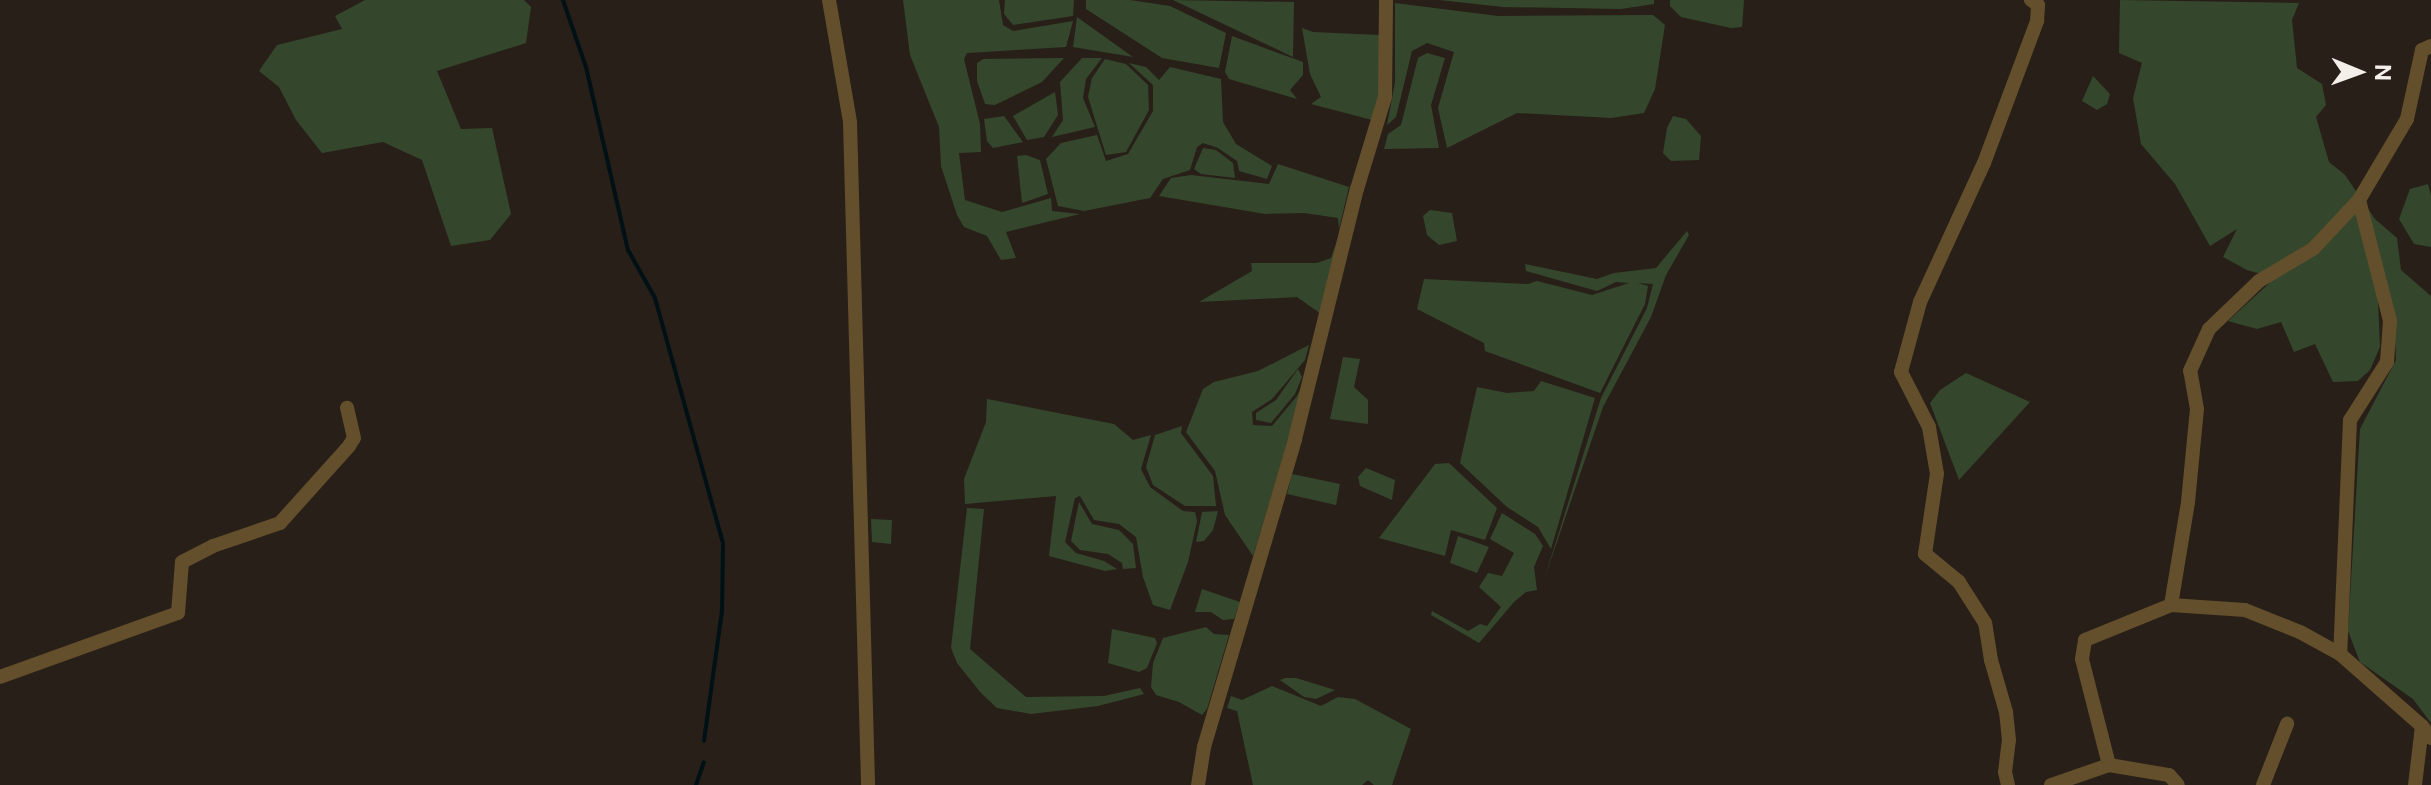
<!DOCTYPE html>
<html>
<head>
<meta charset="utf-8">
<style>
	body { margin:0 }
	#map { position:relative; width:2431px; height:785px; overflow:hidden; background:#281f18; font-family:"Public Sans",sans-serif }
	div>[style] { position:absolute }
	.green>* { inset:0; background:#34472c }
	.stream>* { height:4px; margin:-2px; padding:0 2px; transform-origin:2px; border-radius:2px; background:#001116 }
	.minor>* { height:14px; margin:-7px; padding:0 7px; transform-origin:7px; border-radius:7px; background:#634f2b }
	span { translate:-50% -50%; white-space:nowrap; text-align:center; line-height:1.15; -webkit-text-stroke:6px #281f18; paint-order:stroke }
	.north { position:absolute; left:2319px; top:32px; width:80px; height:80px; -webkit-text-stroke:6px #281f18; paint-order:stroke; rotate:91deg; font-size:22px; font-weight:700; line-height:32px; text-align:center; color:#f5efea }
	.north::after { content:''; display:block; margin:auto; width:28px; height:36px; background:#f5efea; clip-path:polygon(50% 0,100% 100%,50% 72%,0 100%) }
</style>
</head>
<body>
<div id="map">
	<div class="green">
		<i style="clip-path:polygon(365px 0,524px 0,531px 7px,526px 43px,437px 71px,461px 129px,492px 128px,511px 214px,490px 240px,451px 246px,422px 160px,383px 142px,322px 153px,296px 120px,279px 87px,259px 71px,277px 45px,342px 29px,335px 16px)"></i>
		<i style="clip-path:polygon(903px 0,999px 0,1003px 25px,1013px 31px,1073px 21px,1066px 47px,967px 53px,964px 59px,980px 124px,981px 152px,959px 153px,965px 200px,1002px 212px,1051px 198px,1052px 211px,1080px 214px,1006px 232px,1016px 258px,1001px 260px,987px 236px,964px 227px,957px 215px,941px 166px,939px 127px,910px 55px)"></i>
		<i style="clip-path:polygon(1005px 0,1074px 0,1073px 16px,1013px 25px,1004px 14px)"></i>
		<i style="clip-path:polygon(1086px 0,1130px 0,1170px 6px,1226px 33px,1219px 68px,1162px 58px,1086px 9px)"></i>
		<i style="clip-path:polygon(1173px 0,1294px 2px,1293px 57px)"></i>
		<i style="clip-path:polygon(1439px 0,1654px 0,1654px 4px,1621px 9px,1503px 7px)"></i>
		<i style="clip-path:polygon(1670px 0,1744px 0,1742px 27px,1731px 28px,1681px 17px,1670px 6px)"></i>
		<i style="clip-path:polygon(2120px 0,2299px 3px,2292px 20px,2297px 68px,2322px 84px,2326px 105px,2316px 117px,2329px 162px,2345px 175px,2375px 219px,2397px 238px,2401px 270px,2431px 296px,2431px 723px,2413px 699px,2360px 662px,2348px 631px,2360px 429px,2396px 360px,2394px 313px,2378px 302px,2380px 347px,2370px 370px,2358px 381px,2333px 382px,2315px 344px,2294px 352px,2281px 322px,2257px 329px,2228px 321px,2275px 278px,2247px 270px,2223px 257px,2237px 229px,2210px 246px,2175px 184px,2141px 144px,2133px 98px,2142px 63px,2119px 53px)"></i>
		<i style="clip-path:polygon(1395px 3px,1498px 16px,1653px 15px,1665px 25px,1655px 89px,1644px 113px,1611px 118px,1517px 113px,1447px 148px,1438px 108px,1454px 52px,1427px 43px,1412px 51px,1396px 117px,1387px 125px,1395px 82px)"></i>
		<i style="clip-path:polygon(1077px 17px,1133px 57px,1073px 47px)"></i>
		<i style="clip-path:polygon(1302px 28px,1313px 32px,1379px 35px,1379px 97px,1372px 120px,1311px 104px,1321px 97px,1310px 74px)"></i>
		<i style="clip-path:polygon(1232px 36px,1303px 62px,1303px 75px,1290px 90px,1297px 99px,1229px 79px,1225px 72px)"></i>
		<i style="clip-path:polygon(1427px 53px,1445px 58px,1431px 105px,1439px 148px,1384px 149px,1388px 134px,1401px 125px,1418px 58px)"></i>
		<i style="clip-path:polygon(1064px 58px,1042px 82px,995px 105px,985px 104px,977px 81px,977px 63px,983px 59px)"></i>
		<i style="clip-path:polygon(1082px 58px,1102px 58px,1086px 79px,1083px 98px,1095px 127px,1052px 137px,1063px 120px,1060px 82px)"></i>
		<i style="clip-path:polygon(1105px 59px,1126px 64px,1148px 85px,1149px 110px,1126px 152px,1106px 155px,1088px 97px,1092px 78px)"></i>
		<i style="clip-path:polygon(1129px 63px,1146px 67px,1159px 80px,1170px 67px,1221px 79px,1223px 122px,1236px 144px,1272px 166px,1267px 179px,1239px 171px,1237px 161px,1218px 148px,1203px 143px,1197px 147px,1190px 170px,1163px 179px,1150px 198px,1084px 211px,1058px 206px,1046px 159px,1061px 143px,1097px 135px,1106px 161px,1128px 154px,1153px 111px,1153px 85px)"></i>
		<i style="clip-path:polygon(2093px 76px,2110px 94px,2107px 104px,2097px 110px,2082px 101px)"></i>
		<i style="clip-path:polygon(1055px 92px,1058px 115px,1044px 137px,1027px 140px,1013px 116px)"></i>
		<i style="clip-path:polygon(1004px 116px,1023px 142px,993px 148px,987px 141px,984px 119px)"></i>
		<i style="clip-path:polygon(1673px 116px,1686px 119px,1701px 136px,1699px 160px,1671px 161px,1663px 153px,1667px 128px)"></i>
		<i style="clip-path:polygon(1203px 148px,1216px 150px,1233px 163px,1235px 178px,1201px 174px,1194px 169px)"></i>
		<i style="clip-path:polygon(1026px 155px,1040px 160px,1048px 194px,1022px 203px,1017px 156px)"></i>
		<i style="clip-path:polygon(1278px 164px,1349px 187px,1339px 229px,1338px 218px,1304px 213px,1265px 214px,1159px 196px,1171px 178px,1191px 175px,1269px 184px)"></i>
		<i style="clip-path:polygon(2428px 184px,2431px 196px,2431px 247px,2414px 244px,2399px 219px,2410px 189px)"></i>
		<i style="clip-path:polygon(1430px 210px,1452px 213px,1457px 241px,1439px 245px,1427px 235px,1423px 216px)"></i>
		<i style="clip-path:polygon(1687px 231px,1689px 235px,1666px 275px,1651px 317px,1603px 407px,1544px 580px,1601px 398px,1647px 308px,1653px 284px,1638px 283px,1648px 286px,1645px 304px,1600px 393px,1485px 351px,1484px 343px,1417px 309px,1424px 279px,1528px 284px,1537px 281px,1592px 295px,1629px 283px,1616px 282px,1597px 291px,1526px 271px,1525px 264px,1597px 279px,1614px 273px,1656px 268px)"></i>
		<i style="clip-path:polygon(1338px 238px,1321px 314px,1297px 297px,1199px 302px,1252px 271px,1251px 263px,1317px 263px,1331px 258px)"></i>
		<i style="clip-path:polygon(1309px 345px,1305px 360px,1272px 399px,1252px 412px,1253px 425px,1272px 426px,1297px 396px,1308px 374px,1253px 556px,1225px 515px,1215px 471px,1186px 432px,1203px 389px,1214px 382px,1258px 371px)"></i>
		<i style="clip-path:polygon(1343px 357px,1360px 359px,1354px 387px,1368px 400px,1368px 424px,1330px 419px)"></i>
		<i style="clip-path:polygon(1298px 369px,1302px 377px,1295px 394px,1271px 423px,1256px 420px,1256px 413px,1276px 400px)"></i>
		<i style="clip-path:polygon(1966px 373px,2030px 402px,1959px 480px,1930px 403px,1940px 390px)"></i>
		<i style="clip-path:polygon(1541px 381px,1595px 398px,1551px 549px,1538px 527px,1507px 507px,1460px 463px,1477px 387px,1507px 393px,1534px 391px)"></i>
		<i style="clip-path:polygon(987px 399px,1114px 424px,1133px 440px,1151px 435px,1141px 469px,1150px 487px,1183px 511px,1195px 512px,1197px 521px,1188px 562px,1170px 610px,1153px 605px,1143px 577px,1136px 537px,1119px 524px,1094px 520px,1080px 496px,1075px 498px,1065px 542px,1076px 553px,1104px 561px,1117px 569px,1105px 571px,1049px 556px,1056px 496px,965px 504px,964px 479px,986px 422px)"></i>
		<i style="clip-path:polygon(1182px 426px,1181px 433px,1213px 476px,1216px 506px,1185px 506px,1153px 485px,1146px 467px,1155px 435px)"></i>
		<i style="clip-path:polygon(1449px 463px,1497px 508px,1485px 540px,1451px 530px,1445px 556px,1379px 538px,1435px 464px)"></i>
		<i style="clip-path:polygon(1366px 468px,1395px 480px,1392px 500px,1360px 486px,1358px 477px)"></i>
		<i style="clip-path:polygon(1292px 474px,1340px 484px,1336px 505px,1287px 494px)"></i>
		<i style="clip-path:polygon(1079px 502px,1092px 524px,1119px 530px,1133px 544px,1136px 568px,1123px 569px,1122px 563px,1108px 554px,1080px 550px,1071px 541px)"></i>
		<i style="clip-path:polygon(967px 508px,984px 509px,970px 649px,1026px 697px,1104px 696px,1140px 688px,1144px 694px,1098px 706px,1031px 714px,997px 708px,981px 693px,957px 663px,951px 648px)"></i>
		<i style="clip-path:polygon(1218px 511px,1213px 530px,1204px 541px,1196px 542px,1202px 512px)"></i>
		<i style="clip-path:polygon(1502px 513px,1535px 534px,1543px 546px,1534px 567px,1537px 590px,1526px 592px,1514px 602px,1479px 643px,1431px 615px,1432px 611px,1468px 631px,1480px 624px,1487px 626px,1501px 607px,1479px 587px,1488px 573px,1502px 576px,1514px 553px,1490px 539px)"></i>
		<i style="clip-path:polygon(871px 519px,892px 520px,891px 544px,872px 542px)"></i>
		<i style="clip-path:polygon(1458px 536px,1489px 547px,1477px 573px,1450px 563px)"></i>
		<i style="clip-path:polygon(1202px 589px,1240px 602px,1234px 619px,1223px 620px,1211px 612px,1195px 612px)"></i>
		<i style="clip-path:polygon(1206px 627px,1214px 634px,1229px 635px,1207px 709px,1202px 715px,1179px 702px,1156px 695px,1151px 687px,1153px 663px,1163px 638px)"></i>
		<i style="clip-path:polygon(1112px 629px,1155px 638px,1157px 643px,1147px 668px,1139px 672px,1108px 663px)"></i>
		<i style="clip-path:polygon(1285px 678px,1296px 678px,1335px 690px,1316px 699px,1304px 697px,1280px 680px)"></i>
		<i style="clip-path:polygon(1272px 686px,1321px 706px,1338px 697px,1355px 699px,1411px 729px,1392px 785px,1374px 785px,1368px 780px,1362px 785px,1253px 785px,1237px 711px,1227px 708px,1231px 696px,1242px 700px)"></i>
	</div>
	<div class="stream">
		<i style="left:563px;top:0;width:71px;rotate:71.1deg"></i>
		<i style="left:586px;top:67px;width:188px;rotate:77.1deg"></i>
		<i style="left:628px;top:250px;width:55px;rotate:60.6deg"></i>
		<i style="left:655px;top:298px;width:254px;rotate:74.5deg"></i>
		<i style="left:723px;top:543px;width:68px;rotate:90.8deg"></i>
		<i style="left:722px;top:611px;width:131px;rotate:97.9deg"></i>
		<i style="left:696px;top:785px;width:24px;rotate:-71deg"></i>
	</div>
	<div class="minor">
		<i style="left:829px;top:0;width:124px;rotate:80.2deg"></i>
		<i style="left:850px;top:122px;width:663px;rotate:88.44deg"></i>
		<i style="left:2431px;top:46px;width:10px;rotate:156deg"></i>
		<i style="left:2422px;top:50px;width:71px;rotate:102.3deg"></i>
		<i style="left:2407px;top:119px;width:94px;rotate:120.7deg"></i>
		<i style="left:2359px;top:200px;width:125px;rotate:75.6deg"></i>
		<i style="left:2390px;top:321px;width:41px;rotate:94.2deg"></i>
		<i style="left:2387px;top:362px;width:69px;rotate:122.5deg"></i>
		<i style="left:2350px;top:420px;width:234px;rotate:92.4deg"></i>
		<i style="left:2340px;top:654px;width:109px;rotate:41.3deg"></i>
		<i style="left:2422px;top:726px;width:15px;rotate:53deg"></i>
		<i style="left:2171px;top:605px;width:74px;rotate:3.9deg"></i>
		<i style="left:2245px;top:610px;width:59px;rotate:21.8deg"></i>
		<i style="left:2300px;top:632px;width:46px;rotate:28.8deg"></i>
		<i style="left:0;top:677px;width:189px;rotate:-19.8deg"></i>
		<i style="left:178px;top:613px;width:51px;rotate:-85.5deg"></i>
		<i style="left:182px;top:562px;width:35px;rotate:-27deg"></i>
		<i style="left:213px;top:546px;width:71px;rotate:-18.9deg"></i>
		<i style="left:280px;top:523px;width:103px;rotate:-48.1deg"></i>
		<i style="left:349px;top:446px;width:9px;rotate:-58deg"></i>
		<i style="left:354px;top:438px;width:31px;rotate:-103deg"></i>
		<i style="left:2109px;top:765px;width:109px;rotate:-104.3deg"></i>
		<i style="left:2082px;top:659px;width:19px;rotate:-81deg"></i>
		<i style="left:2085px;top:640px;width:93px;rotate:-22.1deg"></i>
		<i style="left:2171px;top:605px;width:104px;rotate:-80.6deg"></i>
		<i style="left:2188px;top:502px;width:93px;rotate:-84.5deg"></i>
		<i style="left:2197px;top:409px;width:39px;rotate:-100deg"></i>
		<i style="left:2190px;top:371px;width:46px;rotate:-65.7deg"></i>
		<i style="left:2209px;top:329px;width:69px;rotate:-43.8deg"></i>
		<i style="left:2259px;top:281px;width:63px;rotate:-30.7deg"></i>
		<i style="left:2313px;top:249px;width:67px;rotate:-46.8deg"></i>
		<i style="left:1198px;top:785px;width:38px;rotate:-81deg"></i>
		<i style="left:1204px;top:747px;width:321px;rotate:-73.5deg"></i>
		<i style="left:1295px;top:439px;width:258px;rotate:-76.1deg"></i>
		<i style="left:1357px;top:189px;width:96px;rotate:-73.1deg"></i>
		<i style="left:1385px;top:97px;width:97px;rotate:-89.4deg"></i>
		<i style="left:2008px;top:785px;width:13px;rotate:-103deg"></i>
		<i style="left:2005px;top:772px;width:32px;rotate:-83deg"></i>
		<i style="left:2009px;top:740px;width:28px;rotate:-96deg"></i>
		<i style="left:2006px;top:712px;width:54px;rotate:-106.1deg"></i>
		<i style="left:1991px;top:660px;width:37px;rotate:-99deg"></i>
		<i style="left:1985px;top:623px;width:49px;rotate:-122.4deg"></i>
		<i style="left:1959px;top:582px;width:44px;rotate:-140.5deg"></i>
		<i style="left:1925px;top:554px;width:81px;rotate:-81.5deg"></i>
		<i style="left:1937px;top:474px;width:48px;rotate:-99.7deg"></i>
		<i style="left:1929px;top:427px;width:62px;rotate:-117deg"></i>
		<i style="left:1901px;top:372px;width:73px;rotate:-74.8deg"></i>
		<i style="left:1920px;top:302px;width:153px;rotate:-65.3deg"></i>
		<i style="left:1984px;top:163px;width:152px;rotate:-69.5deg"></i>
		<i style="left:2037px;top:21px;width:16px;rotate:-86deg"></i>
		<i style="left:2038px;top:5px;width:9px;rotate:-144deg"></i>
		<i style="left:2051px;top:785px;width:61px;rotate:-19deg"></i>
		<i style="left:2109px;top:765px;width:61px;rotate:9.5deg"></i>
		<i style="left:2169px;top:775px;width:13px;rotate:48deg"></i>
		<i style="left:2263px;top:785px;width:66px;rotate:-68.5deg"></i>
		<i style="left:2415px;top:785px;width:59px;rotate:-83.2deg"></i>
	</div>
	<div class="north">N</div>
</div>
</body>
</html>
